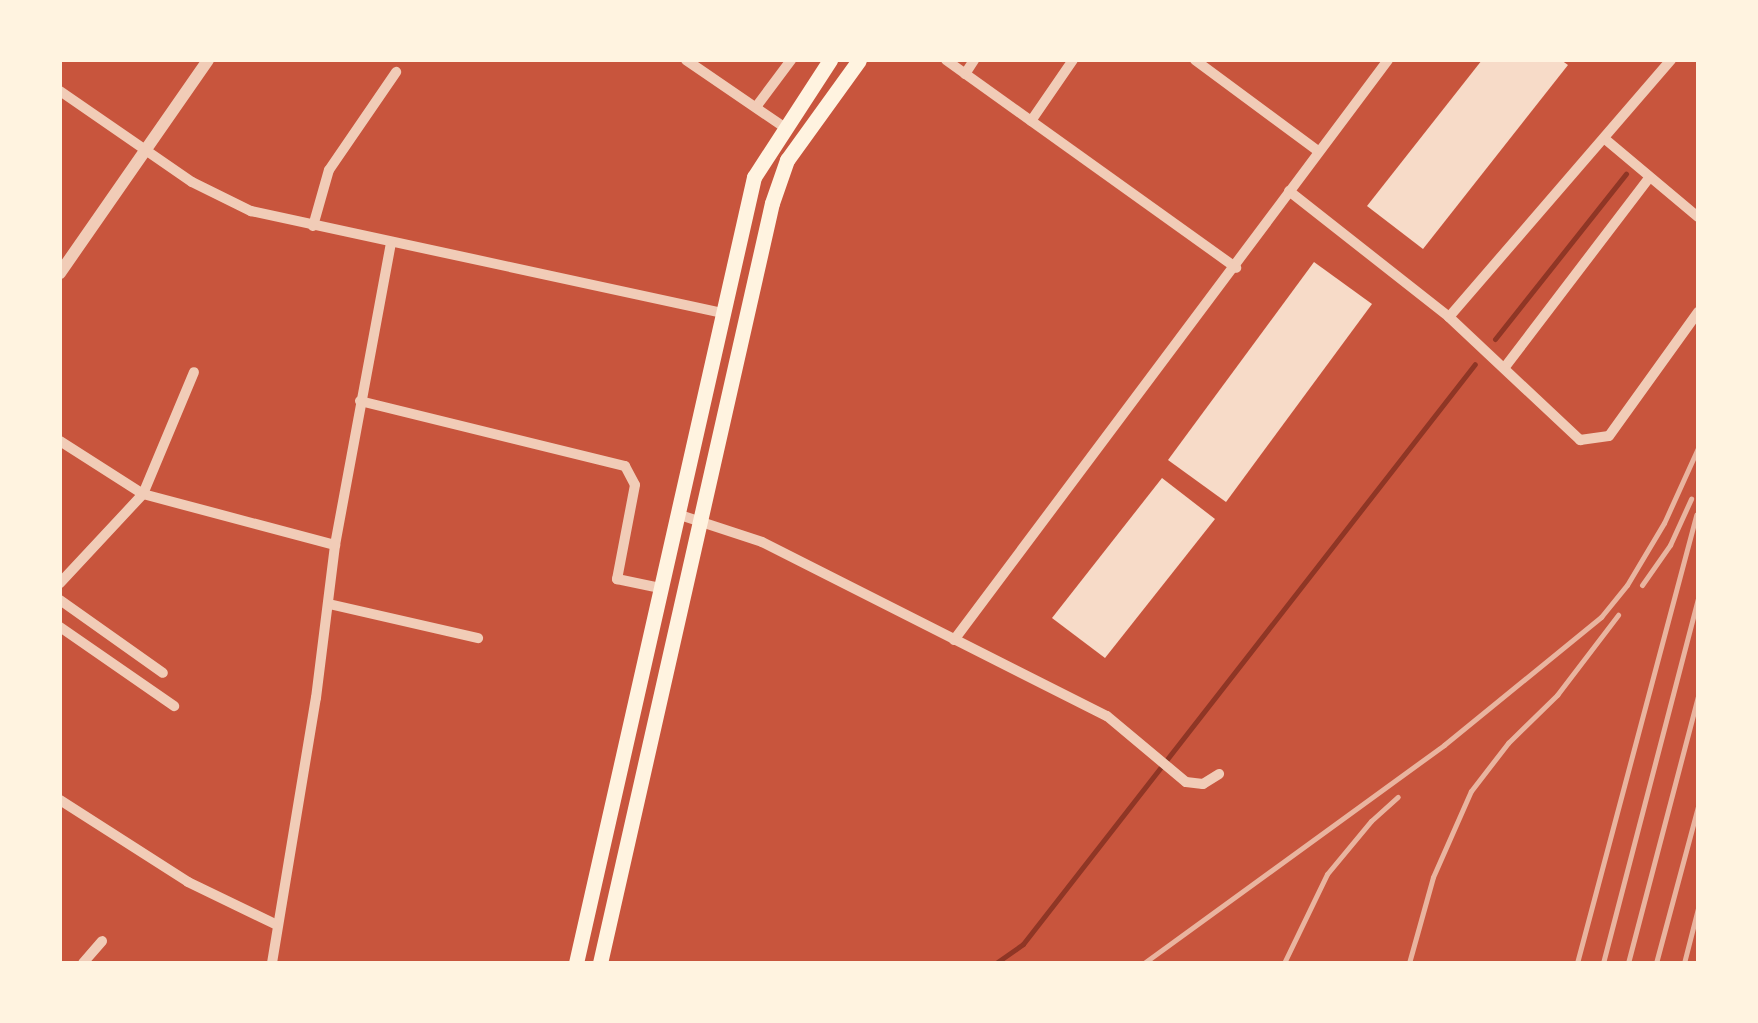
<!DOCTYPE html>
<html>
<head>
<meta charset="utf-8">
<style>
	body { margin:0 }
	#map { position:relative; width:1758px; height:1023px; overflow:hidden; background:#c8553d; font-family:"Nunito Sans",sans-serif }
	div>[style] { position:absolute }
	.stream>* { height:5px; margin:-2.5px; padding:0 2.5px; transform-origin:2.5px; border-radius:2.5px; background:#8f3625 }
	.building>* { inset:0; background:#f7dbc8 }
	.minor>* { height:10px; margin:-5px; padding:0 5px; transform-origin:5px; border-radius:5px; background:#f1ccb7 }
	.tertiary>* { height:12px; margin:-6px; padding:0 6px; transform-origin:6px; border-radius:6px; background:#f1ccb7 }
	.primary>* { height:15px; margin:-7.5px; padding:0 7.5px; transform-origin:7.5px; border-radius:7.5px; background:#fff3e0 }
	.rail>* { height:5px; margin:-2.5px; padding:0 2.5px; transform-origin:2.5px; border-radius:2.5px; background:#e9b49f }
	span { translate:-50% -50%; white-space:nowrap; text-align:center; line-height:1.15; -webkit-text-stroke:8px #fff3e0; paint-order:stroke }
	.frame { position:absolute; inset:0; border:62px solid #fff3e0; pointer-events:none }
</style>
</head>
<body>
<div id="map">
	<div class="stream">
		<i style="left:1495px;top:339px;width:211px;rotate:-51.6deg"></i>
		<i style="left:996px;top:963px;width:33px;rotate:-35deg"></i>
		<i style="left:1023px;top:944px;width:735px;rotate:-52.07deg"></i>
	</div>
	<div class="building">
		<i style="clip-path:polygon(1482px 60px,1561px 60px,1568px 65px,1423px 249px,1367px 206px)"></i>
		<i style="clip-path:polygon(1314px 262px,1372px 304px,1226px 502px,1168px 460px)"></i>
		<i style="clip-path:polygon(1162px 478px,1215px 519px,1105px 658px,1052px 618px)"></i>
	</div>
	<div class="minor">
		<i style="left:686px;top:60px;width:119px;rotate:34.4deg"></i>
		<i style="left:946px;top:60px;width:357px;rotate:35.6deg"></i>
		<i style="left:1195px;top:60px;width:153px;rotate:36.5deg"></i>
		<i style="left:965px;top:74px;width:17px;rotate:-57deg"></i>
		<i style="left:60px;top:91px;width:160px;rotate:34.6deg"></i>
		<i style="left:192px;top:182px;width:66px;rotate:26.2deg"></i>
		<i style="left:251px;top:211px;width:483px;rotate:12.2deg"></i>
		<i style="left:756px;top:107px;width:59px;rotate:-53.3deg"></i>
		<i style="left:1031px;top:121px;width:74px;rotate:-55.5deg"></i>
		<i style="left:1605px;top:139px;width:121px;rotate:40deg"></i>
		<i style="left:1289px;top:191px;width:204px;rotate:38.2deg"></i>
		<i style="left:1449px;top:317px;width:180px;rotate:43.2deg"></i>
		<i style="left:1580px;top:440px;width:29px;rotate:-8deg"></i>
		<i style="left:1609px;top:436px;width:153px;rotate:-54.3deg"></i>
		<i style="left:313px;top:226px;width:58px;rotate:-74.1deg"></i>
		<i style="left:329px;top:170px;width:119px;rotate:-55.6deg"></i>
		<i style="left:1449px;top:317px;width:340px;rotate:-49.2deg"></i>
		<i style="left:1505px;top:367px;width:238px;rotate:-52.7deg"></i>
		<i style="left:360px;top:401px;width:273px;rotate:13.8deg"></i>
		<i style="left:625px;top:466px;width:21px;rotate:62deg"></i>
		<i style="left:635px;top:485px;width:96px;rotate:100.8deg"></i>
		<i style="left:617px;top:579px;width:44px;rotate:11.8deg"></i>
		<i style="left:60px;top:441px;width:98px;rotate:32.6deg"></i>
		<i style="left:143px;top:494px;width:199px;rotate:14.9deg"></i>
		<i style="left:677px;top:514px;width:89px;rotate:18.2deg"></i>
		<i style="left:762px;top:542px;width:386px;rotate:26.8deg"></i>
		<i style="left:1107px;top:716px;width:103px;rotate:39.9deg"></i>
		<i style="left:1186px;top:782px;width:17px;rotate:7deg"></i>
		<i style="left:1203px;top:784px;width:19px;rotate:-32deg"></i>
		<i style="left:60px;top:583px;width:122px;rotate:-47deg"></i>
		<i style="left:143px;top:494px;width:132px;rotate:-67.3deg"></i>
		<i style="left:60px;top:600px;width:126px;rotate:35.3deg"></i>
		<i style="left:329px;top:604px;width:153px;rotate:12.9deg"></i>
		<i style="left:60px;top:627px;width:139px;rotate:34.7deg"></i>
		<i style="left:954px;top:640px;width:724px;rotate:-53.19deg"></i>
		<i style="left:60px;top:800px;width:152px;rotate:32.6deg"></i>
		<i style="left:188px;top:882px;width:99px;rotate:25.8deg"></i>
		<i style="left:83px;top:963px;width:29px;rotate:-49deg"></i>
		<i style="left:272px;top:963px;width:269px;rotate:-80.6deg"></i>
		<i style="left:316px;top:698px;width:154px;rotate:-82.9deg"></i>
		<i style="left:335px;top:545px;width:308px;rotate:-79.5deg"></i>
	</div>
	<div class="tertiary">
		<i style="left:60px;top:273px;width:259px;rotate:-55.2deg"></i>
	</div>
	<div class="primary">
		<i style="left:576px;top:963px;width:806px;rotate:-77.24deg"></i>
		<i style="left:754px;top:177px;width:140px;rotate:-57deg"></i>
		<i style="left:600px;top:963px;width:779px;rotate:-77.25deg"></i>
		<i style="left:772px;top:203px;width:46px;rotate:-70.8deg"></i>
		<i style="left:787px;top:160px;width:123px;rotate:-54.2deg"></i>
	</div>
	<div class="rail">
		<i style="left:1642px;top:585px;width:49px;rotate:-55deg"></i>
		<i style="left:1670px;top:545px;width:51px;rotate:-65.5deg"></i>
		<i style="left:1144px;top:963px;width:371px;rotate:-36deg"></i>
		<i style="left:1444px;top:745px;width:203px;rotate:-39.2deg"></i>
		<i style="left:1601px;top:617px;width:41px;rotate:-50.9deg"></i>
		<i style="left:1627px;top:585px;width:72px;rotate:-59.2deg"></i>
		<i style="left:1664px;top:523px;width:82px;rotate:-65.6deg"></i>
		<i style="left:1284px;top:963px;width:99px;rotate:-64.2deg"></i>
		<i style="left:1327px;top:874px;width:69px;rotate:-50.3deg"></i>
		<i style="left:1371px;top:821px;width:36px;rotate:-42deg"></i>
		<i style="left:1409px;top:963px;width:89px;rotate:-74.4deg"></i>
		<i style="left:1433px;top:877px;width:94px;rotate:-66.2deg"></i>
		<i style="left:1471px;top:791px;width:61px;rotate:-52.4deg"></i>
		<i style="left:1508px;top:743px;width:69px;rotate:-44.4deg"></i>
		<i style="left:1557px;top:695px;width:101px;rotate:-52.7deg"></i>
		<i style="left:1577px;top:963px;width:464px;rotate:-75.1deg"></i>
		<i style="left:1603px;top:963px;width:376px;rotate:-75.4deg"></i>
		<i style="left:1628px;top:963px;width:275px;rotate:-75.3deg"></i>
		<i style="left:1656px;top:963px;width:163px;rotate:-75deg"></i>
		<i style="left:1684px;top:963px;width:57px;rotate:-75.7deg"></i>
	</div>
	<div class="frame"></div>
</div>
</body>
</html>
